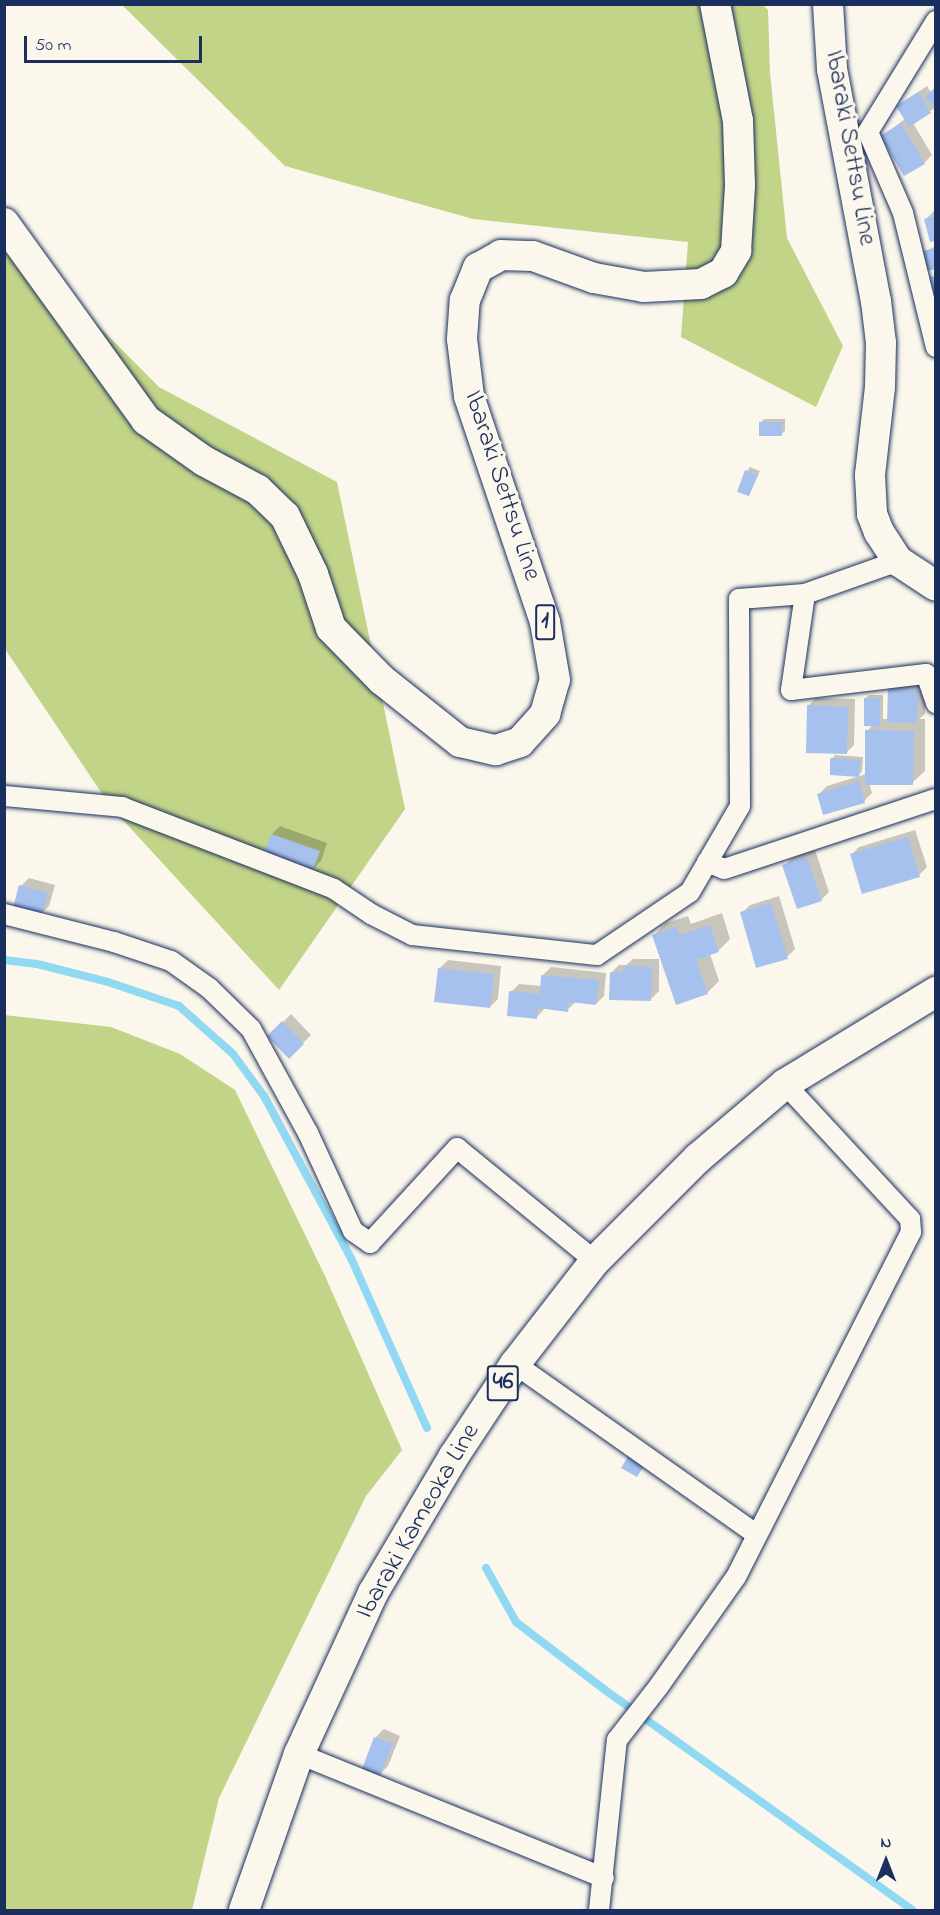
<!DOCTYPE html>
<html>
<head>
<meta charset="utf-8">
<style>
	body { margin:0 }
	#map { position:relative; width:940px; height:1915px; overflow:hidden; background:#fbf7ec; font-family:"Indie Flower",sans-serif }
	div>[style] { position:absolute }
	.green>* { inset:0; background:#c2d488 }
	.shadow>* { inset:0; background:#0003 }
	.stream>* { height:8px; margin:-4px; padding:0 4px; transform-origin:4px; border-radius:4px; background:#91d8f2 }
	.building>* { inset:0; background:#a7c1ee }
	.roads { filter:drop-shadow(0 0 2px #1b2f5e) drop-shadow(0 0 2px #1b2f5e) }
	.minor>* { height:20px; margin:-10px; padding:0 10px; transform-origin:10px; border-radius:10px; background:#fbf7ec }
	.primary>* { height:30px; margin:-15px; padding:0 15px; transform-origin:15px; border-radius:15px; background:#fbf7ec }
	span { translate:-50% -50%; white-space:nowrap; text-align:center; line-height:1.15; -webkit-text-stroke:6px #fbf7ec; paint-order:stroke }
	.shield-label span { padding:2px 4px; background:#fbf7ec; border:2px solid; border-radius:4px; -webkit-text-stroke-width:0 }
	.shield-label { font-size:24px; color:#1b2f5e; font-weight:700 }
	.street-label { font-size:26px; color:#1b2f5e }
	.frame { position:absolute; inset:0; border:6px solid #1b2f5e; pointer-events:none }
	.north { position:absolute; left:856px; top:1831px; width:60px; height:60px; -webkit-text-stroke:4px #fbf7ec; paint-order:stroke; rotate:0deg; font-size:16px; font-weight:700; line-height:24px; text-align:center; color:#1b2f5e }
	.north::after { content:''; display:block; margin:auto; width:21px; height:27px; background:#1b2f5e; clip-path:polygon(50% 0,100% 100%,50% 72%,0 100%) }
	.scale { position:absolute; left:24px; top:36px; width:178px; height:27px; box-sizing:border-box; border:3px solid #1b2f5e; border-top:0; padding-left:8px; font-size:18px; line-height:21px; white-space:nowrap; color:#1b2f5e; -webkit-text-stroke:4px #fbf7ec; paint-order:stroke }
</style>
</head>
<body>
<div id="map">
	<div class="green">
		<i style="clip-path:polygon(122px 5px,763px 5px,768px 10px,770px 73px,787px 238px,843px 346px,816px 407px,681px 337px,688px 242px,473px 219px,285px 166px)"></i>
		<i style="clip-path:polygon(4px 231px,159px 387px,337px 482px,405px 809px,279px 990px,111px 807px,5px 649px)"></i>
		<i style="clip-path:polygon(4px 1015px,111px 1027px,180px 1054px,235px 1090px,325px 1276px,402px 1450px,366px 1496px,219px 1798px,192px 1910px,5px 1910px)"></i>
	</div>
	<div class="shadow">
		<i style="clip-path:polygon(927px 86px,931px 93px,936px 89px,936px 107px,913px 123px,932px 155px,924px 163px,882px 136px,905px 119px,898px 106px)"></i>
		<i style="clip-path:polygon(936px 209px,936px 239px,926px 219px)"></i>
		<i style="clip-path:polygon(936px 246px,936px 267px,923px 252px)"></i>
		<i style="clip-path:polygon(764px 419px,785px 419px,785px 431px,781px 434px,760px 423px)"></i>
		<i style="clip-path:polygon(750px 467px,760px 471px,749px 494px,747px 471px)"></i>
		<i style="clip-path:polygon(898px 681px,926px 682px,925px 714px,919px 719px,925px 719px,925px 771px,912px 783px,869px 783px,872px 793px,864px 801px,819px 794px,827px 786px,866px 774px,867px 731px,873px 725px,866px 698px,869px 695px,883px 695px,883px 719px,889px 719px,890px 689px)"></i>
		<i style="clip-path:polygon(816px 698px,855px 699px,854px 745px,846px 753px,808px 706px)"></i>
		<i style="clip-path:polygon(835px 755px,863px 757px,862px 771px,859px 775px,832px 759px)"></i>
		<i style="clip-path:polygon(280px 826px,327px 843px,321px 861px,313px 869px,272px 834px)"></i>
		<i style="clip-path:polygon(915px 830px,927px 867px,919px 875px,851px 855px,859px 847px)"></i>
		<i style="clip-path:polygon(815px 850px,829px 892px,821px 900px,784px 866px,792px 858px)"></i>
		<i style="clip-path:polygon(29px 878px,55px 885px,49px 906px,41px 914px,21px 886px)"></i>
		<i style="clip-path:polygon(779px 896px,795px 949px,787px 957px,742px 913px,750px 905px)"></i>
		<i style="clip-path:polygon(722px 913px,730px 939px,718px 951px,710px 954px,719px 981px,707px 993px,653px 936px,666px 923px,688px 916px,691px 924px)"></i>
		<i style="clip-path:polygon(633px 959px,659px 959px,659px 991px,651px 999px,611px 973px,619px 965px,626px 965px)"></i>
		<i style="clip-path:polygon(448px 960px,501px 966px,498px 999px,490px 1007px,440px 968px)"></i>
		<i style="clip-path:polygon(551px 967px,606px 973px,604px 996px,596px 1004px,576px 1002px,567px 1010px,545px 1008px,537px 1017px,511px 992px,519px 984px,542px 986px,543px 975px)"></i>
		<i style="clip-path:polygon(291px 1014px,311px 1035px,289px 1057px,269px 1036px)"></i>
		<i style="clip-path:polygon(384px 1729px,400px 1736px,388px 1766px,380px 1774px,364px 1768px,376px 1737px)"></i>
	</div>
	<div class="stream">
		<i style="left:4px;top:960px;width:33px;rotate:7deg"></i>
		<i style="left:37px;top:964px;width:73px;rotate:14.2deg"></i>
		<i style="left:108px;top:982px;width:75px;rotate:18.7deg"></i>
		<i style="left:179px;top:1006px;width:72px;rotate:41.6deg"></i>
		<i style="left:233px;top:1054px;width:52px;rotate:53.6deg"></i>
		<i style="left:264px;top:1096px;width:184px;rotate:61.8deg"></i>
		<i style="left:351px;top:1258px;width:186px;rotate:65.9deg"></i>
		<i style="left:486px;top:1568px;width:62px;rotate:60.9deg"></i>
		<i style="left:516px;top:1622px;width:112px;rotate:37.4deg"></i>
		<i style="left:605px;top:1690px;width:378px;rotate:35.6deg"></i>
	</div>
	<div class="building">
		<i style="clip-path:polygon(936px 86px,936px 107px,925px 98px)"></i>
		<i style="clip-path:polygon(918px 92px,931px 113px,909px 127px,896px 106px)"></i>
		<i style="clip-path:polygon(901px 123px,925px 164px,904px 176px,880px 136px)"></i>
		<i style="clip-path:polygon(936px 216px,936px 241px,930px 242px,924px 219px)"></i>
		<i style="clip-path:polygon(936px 249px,936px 269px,925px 271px,921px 251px)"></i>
		<i style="clip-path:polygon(936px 276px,936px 306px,928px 277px)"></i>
		<i style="clip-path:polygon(759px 422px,782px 422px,782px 436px,759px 436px)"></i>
		<i style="clip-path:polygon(745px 470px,758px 475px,749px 496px,737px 492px)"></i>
		<i style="clip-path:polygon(888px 688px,918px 690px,917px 723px,887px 722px)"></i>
		<i style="clip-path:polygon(864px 698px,880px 698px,880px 727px,864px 726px)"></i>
		<i style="clip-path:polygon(807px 705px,848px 707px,847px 754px,806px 753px)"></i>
		<i style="clip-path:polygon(865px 730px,914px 731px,913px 785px,865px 785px)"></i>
		<i style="clip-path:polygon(830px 758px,860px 760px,859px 777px,830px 775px)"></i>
		<i style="clip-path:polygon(859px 781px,865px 803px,823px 815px,817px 794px)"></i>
		<i style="clip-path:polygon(271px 834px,320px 851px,313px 870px,264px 853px)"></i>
		<i style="clip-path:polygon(908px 837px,920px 877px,862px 894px,850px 854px)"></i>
		<i style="clip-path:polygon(807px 857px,822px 901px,797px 909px,782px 865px)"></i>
		<i style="clip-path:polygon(19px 885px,48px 893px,42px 915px,13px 908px)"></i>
		<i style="clip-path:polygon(771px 903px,788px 959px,756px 968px,740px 912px)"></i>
		<i style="clip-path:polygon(710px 925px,719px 952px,696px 960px,708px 994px,676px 1005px,652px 935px,676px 927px,679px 935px)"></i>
		<i style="clip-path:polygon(623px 966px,652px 967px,651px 1001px,609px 1000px,610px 972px,623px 973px)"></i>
		<i style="clip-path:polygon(438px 968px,494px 974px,490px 1008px,434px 1002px)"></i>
		<i style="clip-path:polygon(541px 975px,599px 980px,596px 1005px,569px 1002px,568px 1012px,538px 1008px,537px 1019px,507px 1016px,509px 991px,540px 994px)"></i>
		<i style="clip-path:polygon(282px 1021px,304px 1044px,289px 1059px,267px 1036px)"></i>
		<i style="clip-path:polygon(629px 1455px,645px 1464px,637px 1477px,621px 1468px)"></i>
		<i style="clip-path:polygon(374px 1737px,393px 1744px,380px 1776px,362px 1769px)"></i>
	</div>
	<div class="roads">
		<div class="minor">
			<i style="left:936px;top:21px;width:130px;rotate:121.5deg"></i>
			<i style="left:868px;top:132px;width:88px;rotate:66.6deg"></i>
			<i style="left:903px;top:213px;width:138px;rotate:76.2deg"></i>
			<i style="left:805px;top:594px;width:97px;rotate:98.3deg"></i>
			<i style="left:791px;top:690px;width:136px;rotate:-6.8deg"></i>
			<i style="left:926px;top:674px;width:31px;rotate:71deg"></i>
			<i style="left:4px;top:796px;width:119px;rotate:5.3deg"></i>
			<i style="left:122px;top:807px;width:227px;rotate:21.1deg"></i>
			<i style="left:334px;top:889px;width:45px;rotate:34deg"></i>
			<i style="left:371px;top:914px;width:46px;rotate:27.1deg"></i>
			<i style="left:412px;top:935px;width:186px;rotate:6.2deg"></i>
			<i style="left:597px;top:955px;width:112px;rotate:-34.1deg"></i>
			<i style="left:690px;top:892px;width:99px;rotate:-59.8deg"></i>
			<i style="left:740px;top:806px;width:207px;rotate:-90.3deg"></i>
			<i style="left:739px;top:599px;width:66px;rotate:-4.3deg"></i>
			<i style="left:805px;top:594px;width:99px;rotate:-19.5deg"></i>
			<i style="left:707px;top:862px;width:18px;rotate:22deg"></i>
			<i style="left:724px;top:869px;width:223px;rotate:-18.3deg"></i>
			<i style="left:4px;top:914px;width:114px;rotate:14.3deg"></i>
			<i style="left:114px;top:942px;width:60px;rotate:18.4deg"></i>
			<i style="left:171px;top:961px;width:47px;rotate:35.4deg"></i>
			<i style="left:209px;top:988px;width:59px;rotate:44.3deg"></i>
			<i style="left:251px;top:1029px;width:119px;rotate:61.3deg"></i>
			<i style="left:308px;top:1133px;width:108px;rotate:65.3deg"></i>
			<i style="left:353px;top:1231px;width:21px;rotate:35deg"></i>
			<i style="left:370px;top:1243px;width:129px;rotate:-47.5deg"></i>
			<i style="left:457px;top:1148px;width:178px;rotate:39.3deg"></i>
			<i style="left:515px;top:1364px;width:295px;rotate:35.2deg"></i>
			<i style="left:299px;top:1754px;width:329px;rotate:22.1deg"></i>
			<i style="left:599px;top:1910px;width:171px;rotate:-84deg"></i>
			<i style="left:617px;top:1740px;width:68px;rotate:-52.1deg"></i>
			<i style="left:659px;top:1686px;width:133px;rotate:-54.8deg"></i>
			<i style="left:736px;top:1577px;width:387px;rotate:-63.1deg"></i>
			<i style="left:911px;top:1232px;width:13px;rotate:-94deg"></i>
			<i style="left:910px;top:1219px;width:184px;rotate:-132.8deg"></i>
		</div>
		<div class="primary">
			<i style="left:828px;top:4px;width:65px;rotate:86.5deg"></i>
			<i style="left:832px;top:69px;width:236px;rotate:79.3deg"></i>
			<i style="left:876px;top:301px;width:42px;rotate:83.2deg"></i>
			<i style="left:881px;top:343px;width:44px;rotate:91.3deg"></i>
			<i style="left:880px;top:387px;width:89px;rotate:96.5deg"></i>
			<i style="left:870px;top:475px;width:39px;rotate:87deg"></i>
			<i style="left:872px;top:514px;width:19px;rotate:69deg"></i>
			<i style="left:879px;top:532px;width:35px;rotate:57deg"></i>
			<i style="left:898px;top:561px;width:45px;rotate:33.3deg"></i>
			<i style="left:4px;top:223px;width:243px;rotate:54.2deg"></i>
			<i style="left:146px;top:420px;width:71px;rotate:35.3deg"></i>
			<i style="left:204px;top:461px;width:61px;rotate:28.2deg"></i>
			<i style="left:258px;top:490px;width:37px;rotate:44deg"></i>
			<i style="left:285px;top:516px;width:64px;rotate:64.2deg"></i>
			<i style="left:313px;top:574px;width:57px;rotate:71.6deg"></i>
			<i style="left:331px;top:628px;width:73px;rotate:45.6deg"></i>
			<i style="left:382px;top:680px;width:100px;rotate:38.5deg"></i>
			<i style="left:460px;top:742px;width:37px;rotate:13deg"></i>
			<i style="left:496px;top:750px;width:25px;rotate:-18deg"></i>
			<i style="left:520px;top:742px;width:38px;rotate:-48deg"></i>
			<i style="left:545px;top:714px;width:35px;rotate:-74deg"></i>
			<i style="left:555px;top:680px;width:59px;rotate:-99.8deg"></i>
			<i style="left:545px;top:622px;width:238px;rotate:-108.6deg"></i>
			<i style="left:469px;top:396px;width:57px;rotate:-97deg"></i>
			<i style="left:462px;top:339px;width:39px;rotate:-86deg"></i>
			<i style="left:465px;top:300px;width:35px;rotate:-68deg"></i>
			<i style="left:478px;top:268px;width:26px;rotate:-29deg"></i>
			<i style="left:501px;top:255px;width:32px;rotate:2deg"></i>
			<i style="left:533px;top:256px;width:65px;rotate:19.8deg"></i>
			<i style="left:594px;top:278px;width:51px;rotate:10.2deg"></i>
			<i style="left:644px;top:287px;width:57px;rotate:-3deg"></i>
			<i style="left:701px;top:284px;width:25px;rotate:-27deg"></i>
			<i style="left:723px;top:273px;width:26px;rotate:-59deg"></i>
			<i style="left:736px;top:251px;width:66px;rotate:-86.5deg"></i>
			<i style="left:740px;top:185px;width:64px;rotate:-91.8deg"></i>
			<i style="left:738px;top:121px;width:119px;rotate:-101.1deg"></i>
			<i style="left:244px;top:1910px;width:165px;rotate:-70.6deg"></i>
			<i style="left:299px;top:1754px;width:177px;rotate:-65.3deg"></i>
			<i style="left:373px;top:1593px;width:159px;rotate:-59.4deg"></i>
			<i style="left:454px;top:1456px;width:110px;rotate:-56.5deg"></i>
			<i style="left:515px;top:1364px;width:130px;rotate:-52.2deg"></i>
			<i style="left:595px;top:1261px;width:146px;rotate:-45deg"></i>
			<i style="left:698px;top:1158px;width:114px;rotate:-40.4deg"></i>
			<i style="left:785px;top:1084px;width:177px;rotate:-31.4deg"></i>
		</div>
	</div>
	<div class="shield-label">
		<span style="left:545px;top:622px">1</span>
		<span style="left:503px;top:1383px">46</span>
	</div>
	<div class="street-label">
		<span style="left:849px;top:148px;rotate:80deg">Ibaraki Settsu Line</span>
		<span style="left:501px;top:486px;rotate:72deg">Ibaraki Settsu Line</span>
		<span style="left:419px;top:1522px;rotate:-60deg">Ibaraki Kameoka Line</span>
	</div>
	<div class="frame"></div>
	<div class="north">N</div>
	<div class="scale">50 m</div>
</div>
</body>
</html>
